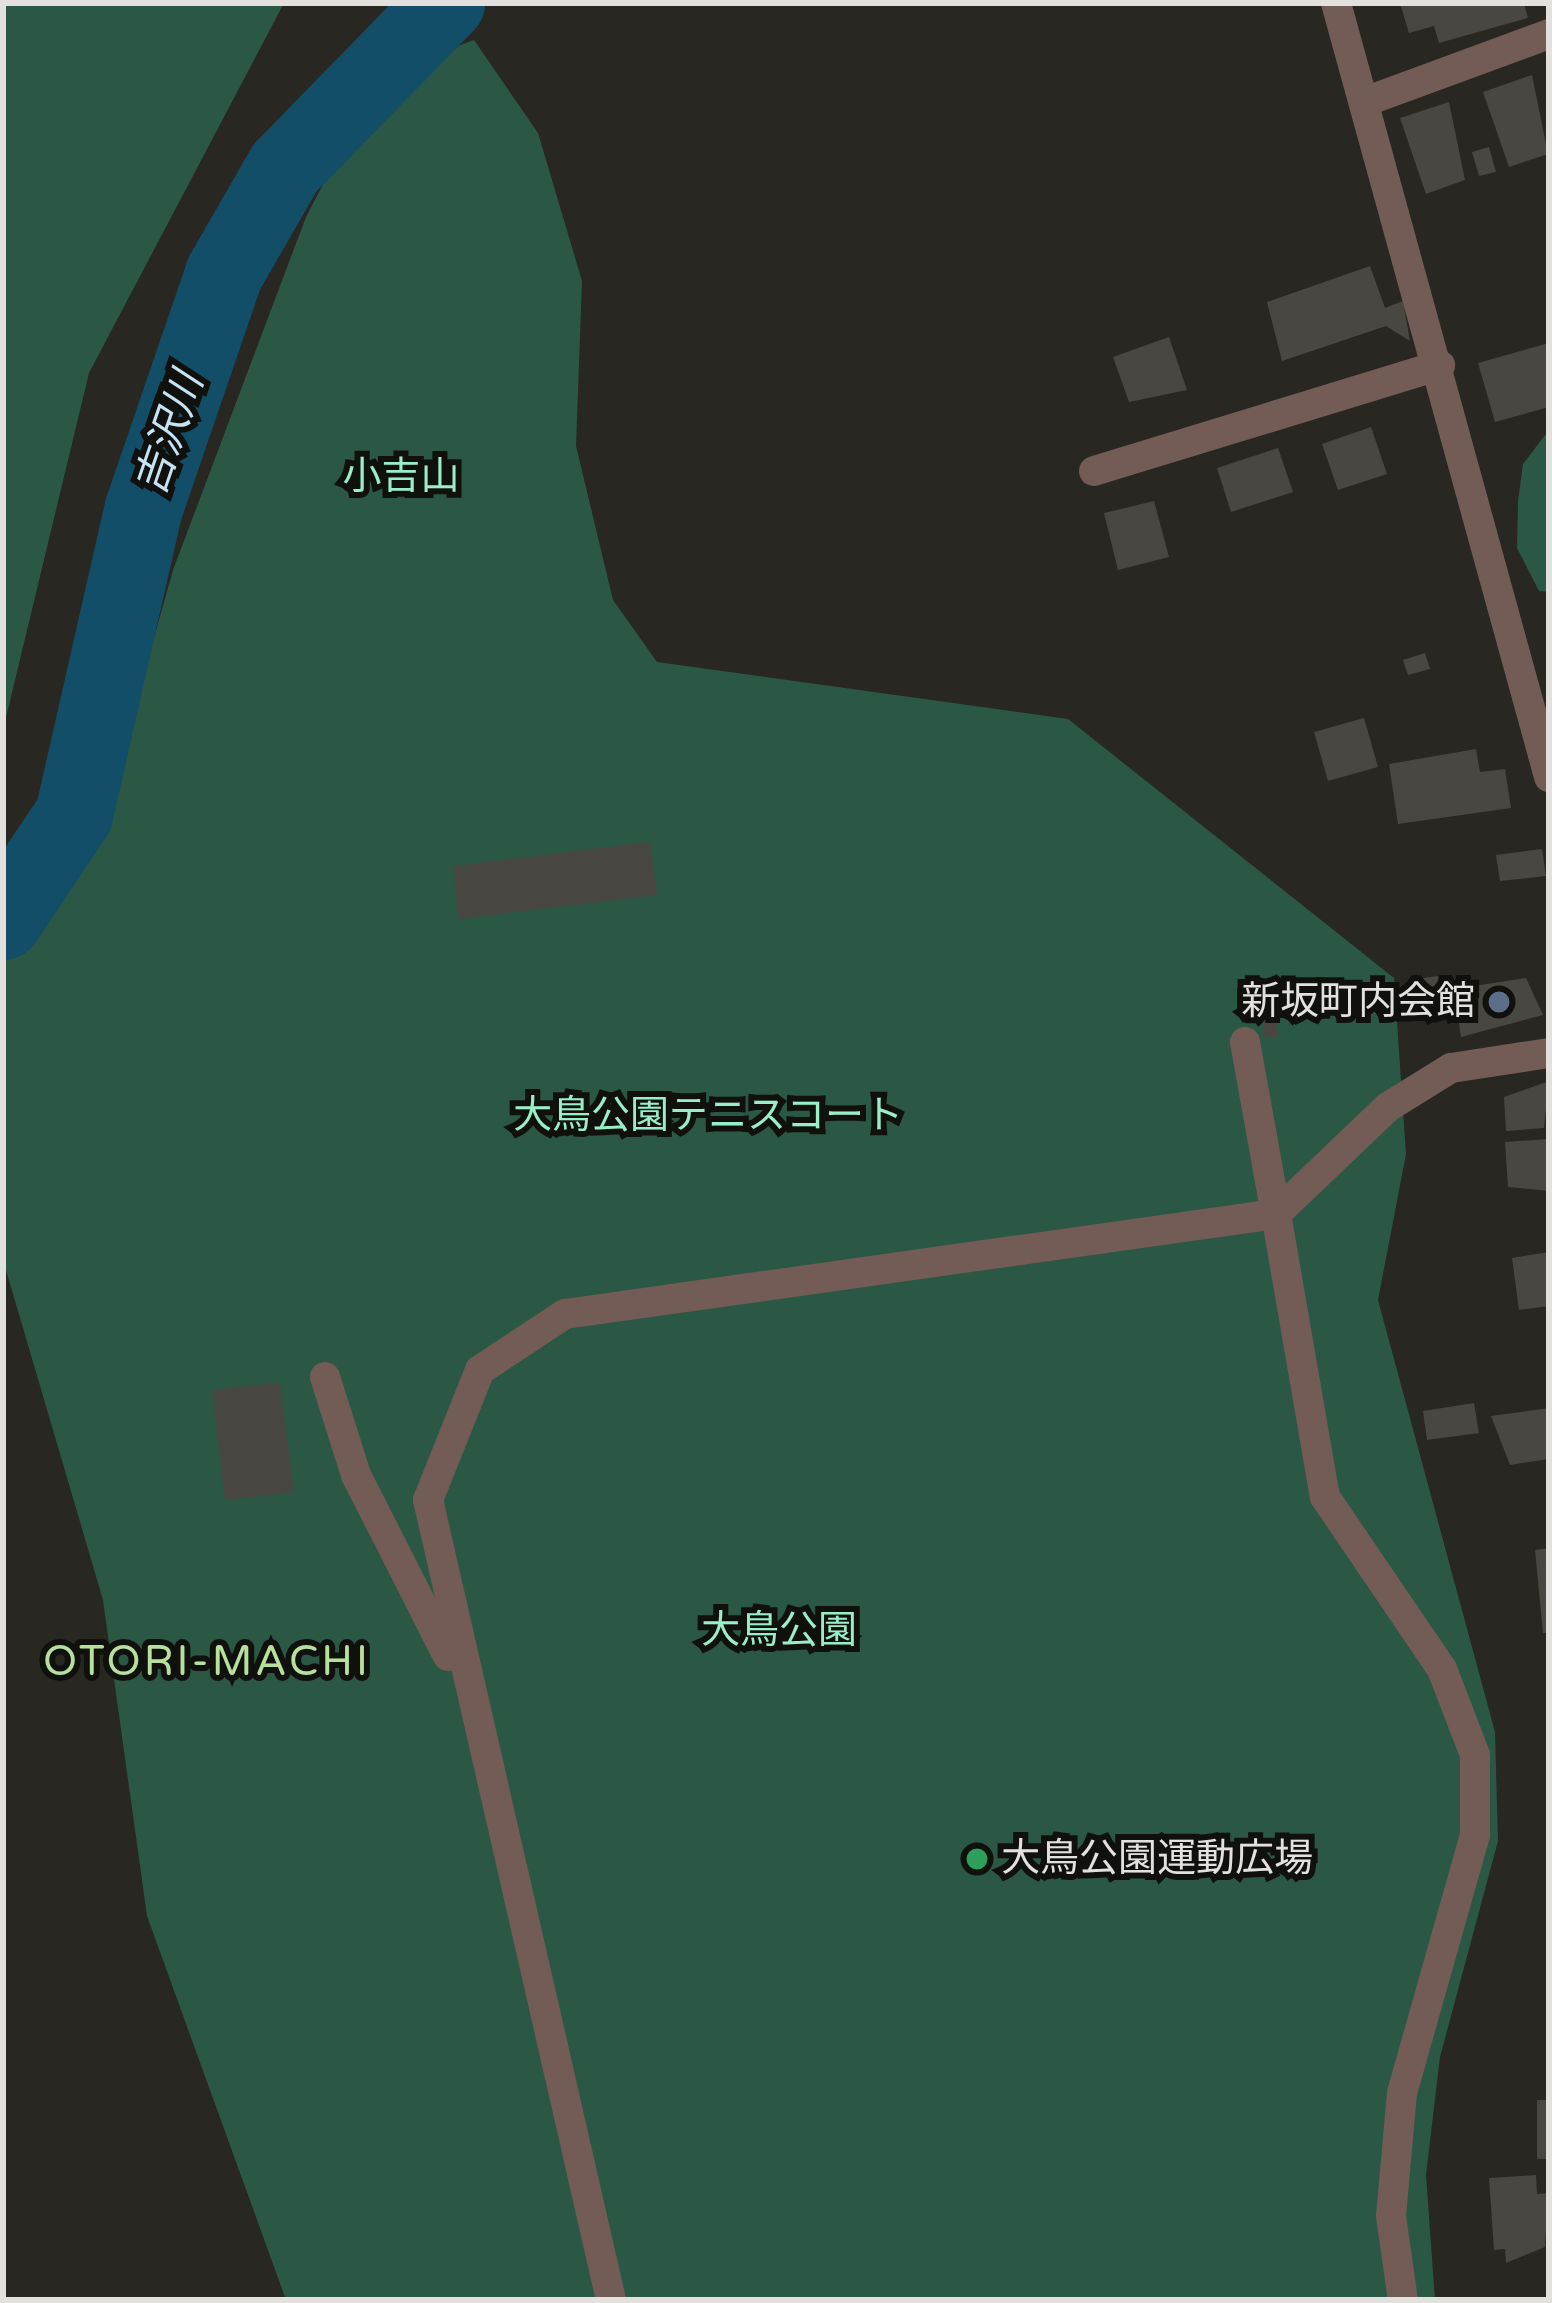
<!DOCTYPE html>
<html>
<head>
<meta charset="utf-8">
<style>
	body { margin:0 }
	#map { position:relative; width:1552px; height:2303px; overflow:hidden; background:#282721; font-family:"Varela Round","Noto Sans JP",sans-serif }
	div>[style] { position:absolute }
	.green>* { inset:0; background:#2b5844 }
	.river>* { height:78px; margin:-39px; padding:0 39px; transform-origin:39px; border-radius:39px; background:#124e67 }
	.building>* { inset:0; background:#494741 }
	.minor>* { height:30px; margin:-15px; padding:0 15px; transform-origin:15px; border-radius:15px; background:#735c55 }
	.dots>* { width:33px; height:33px; translate:-50% -50%; box-sizing:border-box; border:6px solid #10100d; border-radius:50% }
	span { translate:-50% -50%; white-space:nowrap; text-align:center; line-height:1.15; -webkit-text-stroke:12px #10100d; paint-order:stroke }
	.park-label { font-size:39px; color:#98efc7 }
	.poi-label { font-size:39px; color:#e2e1de }
	.right { translate:-100% -50%; text-align:right }
	.left { translate:0 -50%; text-align:left }
	.water-label { font-size:42px; color:#c4e4f5; font-style:italic }
	.neighbourhood-label { font-size:42px; color:#b7e09c; letter-spacing:3px }
	.frame { position:absolute; inset:0; border:6px solid #e2e1de; pointer-events:none }
</style>
</head>
<body>
<div id="map">
	<div class="green">
		<i style="clip-path:polygon(3px 3px,284px 3px,89px 373px,3px 730px)"></i>
		<i style="clip-path:polygon(474px 40px,538px 133px,582px 281px,576px 446px,613px 600px,657px 662px,1068px 719px,1394px 978px,1406px 1154px,1378px 1300px,1495px 1732px,1498px 1841px,1440px 2057px,1426px 2175px,1435px 2300px,286px 2300px,147px 1916px,103px 1600px,3px 1260px,3px 951px,102px 823px,173px 570px,306px 217px,356px 121px,414px 62px)"></i>
		<i style="clip-path:polygon(1549px 430px,1549px 592px,1539px 591px,1517px 548px,1518px 501px,1523px 464px)"></i>
	</div>
	<div class="river">
		<i style="left:3px;top:921px;width:128px;rotate:-56.2deg"></i>
		<i style="left:74px;top:815px;width:315px;rotate:-77.2deg"></i>
		<i style="left:144px;top:508px;width:247px;rotate:-71.1deg"></i>
		<i style="left:224px;top:274px;width:122px;rotate:-60.1deg"></i>
		<i style="left:285px;top:168px;width:231px;rotate:-45.7deg"></i>
	</div>
	<div class="building">
		<i style="clip-path:polygon(1400px 3px,1524px 3px,1528px 18px,1439px 43px,1434px 26px,1409px 33px)"></i>
		<i style="clip-path:polygon(1532px 75px,1548px 154px,1509px 167px,1483px 92px)"></i>
		<i style="clip-path:polygon(1449px 102px,1465px 180px,1426px 194px,1400px 118px)"></i>
		<i style="clip-path:polygon(1489px 147px,1496px 172px,1479px 176px,1472px 152px)"></i>
		<i style="clip-path:polygon(1370px 266px,1385px 308px,1403px 301px,1410px 341px,1386px 326px,1282px 361px,1267px 302px)"></i>
		<i style="clip-path:polygon(1169px 337px,1187px 390px,1129px 402px,1113px 357px)"></i>
		<i style="clip-path:polygon(1549px 343px,1549px 407px,1495px 422px,1478px 363px)"></i>
		<i style="clip-path:polygon(1371px 427px,1387px 474px,1338px 490px,1322px 444px)"></i>
		<i style="clip-path:polygon(1278px 448px,1293px 492px,1231px 512px,1217px 468px)"></i>
		<i style="clip-path:polygon(1154px 501px,1169px 557px,1118px 570px,1104px 513px)"></i>
		<i style="clip-path:polygon(1425px 653px,1430px 669px,1408px 675px,1403px 660px)"></i>
		<i style="clip-path:polygon(1364px 718px,1378px 767px,1328px 781px,1314px 732px)"></i>
		<i style="clip-path:polygon(1476px 749px,1480px 772px,1505px 769px,1511px 808px,1398px 824px,1389px 764px)"></i>
		<i style="clip-path:polygon(650px 842px,657px 895px,459px 919px,453px 866px)"></i>
		<i style="clip-path:polygon(1542px 849px,1546px 876px,1500px 881px,1496px 855px)"></i>
		<i style="clip-path:polygon(1438px 976px,1441px 1002px,1420px 1005px,1417px 979px)"></i>
		<i style="clip-path:polygon(1526px 978px,1543px 1015px,1461px 1037px,1454px 989px)"></i>
		<i style="clip-path:polygon(1274px 990px,1278px 1037px,1264px 1037px,1261px 991px)"></i>
		<i style="clip-path:polygon(1549px 1081px,1544px 1128px,1506px 1131px,1504px 1097px)"></i>
		<i style="clip-path:polygon(1549px 1139px,1549px 1191px,1508px 1187px,1505px 1142px)"></i>
		<i style="clip-path:polygon(1549px 1252px,1549px 1306px,1519px 1310px,1512px 1258px)"></i>
		<i style="clip-path:polygon(280px 1382px,294px 1492px,225px 1500px,212px 1390px)"></i>
		<i style="clip-path:polygon(1474px 1403px,1479px 1433px,1427px 1440px,1423px 1411px)"></i>
		<i style="clip-path:polygon(1549px 1408px,1549px 1459px,1510px 1465px,1491px 1416px)"></i>
		<i style="clip-path:polygon(1549px 1548px,1549px 1633px,1543px 1633px,1535px 1550px)"></i>
		<i style="clip-path:polygon(1537px 2100px,1549px 2100px,1549px 2159px,1537px 2159px)"></i>
		<i style="clip-path:polygon(1536px 2175px,1537px 2194px,1548px 2193px,1545px 2247px,1506px 2263px,1505px 2249px,1494px 2250px,1489px 2178px)"></i>
	</div>
	<div class="minor">
		<i style="left:1336px;top:3px;width:803px;rotate:74.61deg"></i>
		<i style="left:1367px;top:101px;width:194px;rotate:-20.2deg"></i>
		<i style="left:1094px;top:471px;width:362px;rotate:-17deg"></i>
		<i style="left:1245px;top:1042px;width:175px;rotate:79.8deg"></i>
		<i style="left:1276px;top:1214px;width:155px;rotate:-43.7deg"></i>
		<i style="left:1388px;top:1107px;width:74px;rotate:-31.8deg"></i>
		<i style="left:1451px;top:1068px;width:99px;rotate:-8.7deg"></i>
		<i style="left:325px;top:1377px;width:103px;rotate:72.4deg"></i>
		<i style="left:356px;top:1475px;width:203px;rotate:63.1deg"></i>
		<i style="left:611px;top:2300px;width:821px;rotate:-102.88deg"></i>
		<i style="left:428px;top:1500px;width:140px;rotate:-68.2deg"></i>
		<i style="left:480px;top:1370px;width:102px;rotate:-33.4deg"></i>
		<i style="left:565px;top:1314px;width:718px;rotate:-8.01deg"></i>
		<i style="left:1276px;top:1214px;width:287px;rotate:80.2deg"></i>
		<i style="left:1325px;top:1497px;width:208px;rotate:55.8deg"></i>
		<i style="left:1442px;top:1669px;width:92px;rotate:69deg"></i>
		<i style="left:1475px;top:1755px;width:80px;rotate:90deg"></i>
		<i style="left:1475px;top:1835px;width:268px;rotate:105.8deg"></i>
		<i style="left:1402px;top:2093px;width:123px;rotate:95.1deg"></i>
		<i style="left:1391px;top:2216px;width:85px;rotate:81.9deg"></i>
	</div>
	<div class="dots">
		<i style="left:1499px;top:1002px;background:#5c6f8a"></i>
		<i style="left:977px;top:1859px;background:#2e9e5b"></i>
	</div>
	<div class="park-label">
		<span style="left:401px;top:477px">小吉山</span>
		<span style="left:708px;top:1116px">大鳥公園テニスコート</span>
		<span style="left:779px;top:1631px">大鳥公園</span>
	</div>
	<div class="poi-label">
		<span class="right" style="left:1475px;top:1002px">新坂町内会館</span>
		<span class="left" style="left:1001px;top:1859px">大鳥公園運動広場</span>
	</div>
	<div class="water-label">
		<span style="left:170px;top:434px;rotate:-71deg">吉沢川</span>
	</div>
	<div class="neighbourhood-label">
		<span style="left:207px;top:1662px">OTORI-MACHI</span>
	</div>
	<div class="frame"></div>
</div>
</body>
</html>
